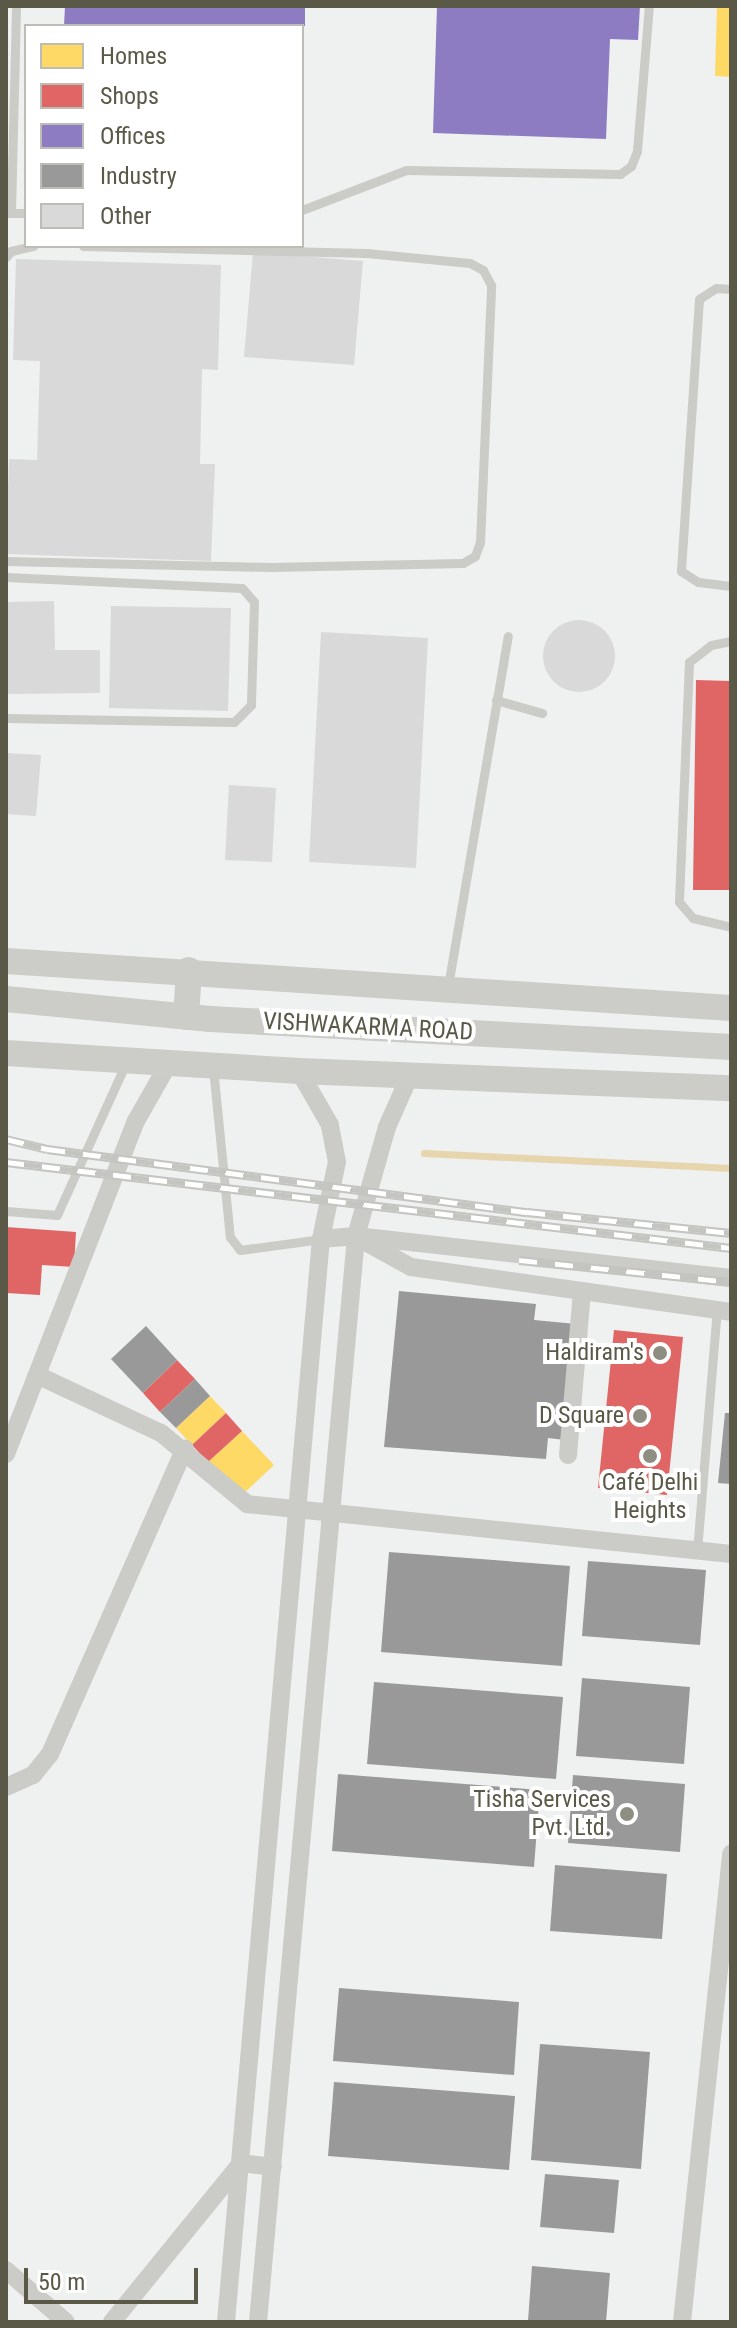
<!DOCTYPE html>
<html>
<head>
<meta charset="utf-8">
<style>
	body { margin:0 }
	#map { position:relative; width:737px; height:2328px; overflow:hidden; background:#eff0f0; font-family:"Roboto Condensed",sans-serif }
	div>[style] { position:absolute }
	.homes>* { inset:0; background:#ffd966 }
	.shops>* { inset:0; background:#e06666 }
	.offices>* { inset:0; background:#8e7cc3 }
	.industry>* { inset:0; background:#999 }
	.stream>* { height:7px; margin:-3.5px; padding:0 3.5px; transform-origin:3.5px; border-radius:3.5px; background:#e7d5ae }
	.building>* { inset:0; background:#d8d9d8 }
	.round { border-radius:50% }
	.lane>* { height:9px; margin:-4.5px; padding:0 4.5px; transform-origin:4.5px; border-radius:4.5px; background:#cbcbc7 }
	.street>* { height:18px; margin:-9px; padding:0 9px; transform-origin:9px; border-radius:9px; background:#cbcbc7 }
	.secondary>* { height:26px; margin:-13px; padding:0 13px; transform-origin:13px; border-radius:13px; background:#ccccc8 }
	.rail>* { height:9px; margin-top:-4.5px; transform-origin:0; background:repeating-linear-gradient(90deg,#fff 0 18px,#c4c4c0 0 36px); box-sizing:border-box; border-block:2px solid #c4c4c0 }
	.dots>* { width:22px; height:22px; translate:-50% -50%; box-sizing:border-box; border:4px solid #fff; border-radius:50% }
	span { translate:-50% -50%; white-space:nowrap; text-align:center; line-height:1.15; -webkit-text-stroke:8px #fff; paint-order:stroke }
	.street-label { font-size:24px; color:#5a5948 }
	.poi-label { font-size:24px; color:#5a5948 }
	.right { translate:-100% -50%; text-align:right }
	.frame { position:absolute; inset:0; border:8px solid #5a5948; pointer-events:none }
	.legend { position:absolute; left:24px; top:24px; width:280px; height:224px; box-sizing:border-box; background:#fff; border:2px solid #bdbdb6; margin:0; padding:10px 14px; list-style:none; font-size:24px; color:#5a5948 }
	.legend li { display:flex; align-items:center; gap:16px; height:40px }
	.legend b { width:40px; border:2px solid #bdbdb6 }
	.scale { position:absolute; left:24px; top:2268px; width:174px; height:36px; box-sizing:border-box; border:4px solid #5a5948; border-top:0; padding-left:10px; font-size:24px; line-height:28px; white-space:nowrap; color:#5a5948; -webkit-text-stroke:6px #fff; paint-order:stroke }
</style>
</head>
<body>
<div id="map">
	<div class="homes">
		<i style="clip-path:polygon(717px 6px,731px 6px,731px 77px,715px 76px)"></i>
		<i style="clip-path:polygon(210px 1396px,226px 1413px,192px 1445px,176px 1428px)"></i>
		<i style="clip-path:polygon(242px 1431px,274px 1465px,240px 1497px,208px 1462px)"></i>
	</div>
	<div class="shops">
		<i style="clip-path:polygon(696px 680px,731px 681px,731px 890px,693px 890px)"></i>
		<i style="clip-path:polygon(6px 1227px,76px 1232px,74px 1267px,42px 1265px,40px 1295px,6px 1293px)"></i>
		<i style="clip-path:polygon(614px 1330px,683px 1337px,667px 1495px,598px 1488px)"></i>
		<i style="clip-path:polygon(177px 1360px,195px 1379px,160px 1412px,143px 1393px)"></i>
		<i style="clip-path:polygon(226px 1413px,242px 1431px,208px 1462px,192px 1445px)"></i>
	</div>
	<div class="offices">
		<i style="clip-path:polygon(65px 6px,305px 6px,305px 26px,64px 26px)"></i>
		<i style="clip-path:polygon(437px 6px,640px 6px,638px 40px,610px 39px,606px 139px,433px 133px)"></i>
	</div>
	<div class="industry">
		<i style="clip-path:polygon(399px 1291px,536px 1304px,534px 1320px,576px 1324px,565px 1440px,548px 1438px,546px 1459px,384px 1447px)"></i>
		<i style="clip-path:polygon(146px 1326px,177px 1360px,143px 1393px,111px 1359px)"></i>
		<i style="clip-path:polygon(195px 1379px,210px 1396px,176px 1428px,160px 1412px)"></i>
		<i style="clip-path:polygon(725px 1413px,731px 1413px,731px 1484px,718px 1483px)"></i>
		<i style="clip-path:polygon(389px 1552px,570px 1566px,562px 1666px,381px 1652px)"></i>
		<i style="clip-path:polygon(588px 1561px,706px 1570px,700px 1645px,582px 1636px)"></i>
		<i style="clip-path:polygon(582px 1678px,690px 1687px,684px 1764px,576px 1756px)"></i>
		<i style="clip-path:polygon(374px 1682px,563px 1697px,556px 1779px,367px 1764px)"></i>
		<i style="clip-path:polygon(338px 1774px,540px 1790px,534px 1867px,332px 1851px)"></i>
		<i style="clip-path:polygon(573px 1775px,685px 1784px,680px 1852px,568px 1843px)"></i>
		<i style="clip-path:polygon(555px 1865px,667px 1874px,662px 1939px,550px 1931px)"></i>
		<i style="clip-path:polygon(339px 1988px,519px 2002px,514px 2075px,333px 2061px)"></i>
		<i style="clip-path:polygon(540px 2044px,650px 2052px,641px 2169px,531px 2160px)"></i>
		<i style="clip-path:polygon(334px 2082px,515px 2096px,509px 2170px,328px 2156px)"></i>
		<i style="clip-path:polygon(545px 2174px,619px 2180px,614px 2233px,540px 2227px)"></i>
		<i style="clip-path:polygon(532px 2266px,610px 2273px,606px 2322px,528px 2321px)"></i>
	</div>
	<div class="stream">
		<i style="left:424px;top:1153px;width:307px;rotate:2.8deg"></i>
	</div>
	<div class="building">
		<i style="clip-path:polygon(253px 252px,363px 261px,354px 365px,244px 357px)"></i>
		<i style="clip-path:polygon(16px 259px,221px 265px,218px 370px,202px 369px,200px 464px,215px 464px,211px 561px,6px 554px,9px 459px,37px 460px,40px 361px,13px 360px)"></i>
		<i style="clip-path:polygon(54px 601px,55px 650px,100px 650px,100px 693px,7px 694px,7px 602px)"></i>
		<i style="clip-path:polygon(111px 606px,231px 608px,228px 711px,109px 708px)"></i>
		<i class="round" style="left:543px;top:620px;width:72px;height:72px"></i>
		<i style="clip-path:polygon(321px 632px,428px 638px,416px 868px,309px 862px)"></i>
		<i style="clip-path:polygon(6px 753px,41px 755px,36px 816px,6px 814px)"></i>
		<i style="clip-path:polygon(229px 785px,276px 788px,272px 862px,225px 860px)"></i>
	</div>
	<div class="lane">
		<i style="left:302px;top:210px;width:111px;rotate:-21deg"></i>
		<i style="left:406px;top:170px;width:214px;rotate:1.1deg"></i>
		<i style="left:620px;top:174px;width:14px;rotate:-36deg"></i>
		<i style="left:631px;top:166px;width:16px;rotate:-68deg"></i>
		<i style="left:637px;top:151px;width:145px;rotate:-85.3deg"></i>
		<i style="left:6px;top:213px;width:20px"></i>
		<i style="left:11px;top:213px;width:207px;rotate:-88.6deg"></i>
		<i style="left:6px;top:257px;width:8px;rotate:-50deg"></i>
		<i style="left:11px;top:251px;width:23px;rotate:-13deg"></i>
		<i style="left:731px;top:289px;width:15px;rotate:-176deg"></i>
		<i style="left:716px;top:288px;width:20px;rotate:147deg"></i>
		<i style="left:699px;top:299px;width:273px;rotate:93.8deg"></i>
		<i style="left:681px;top:571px;width:20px;rotate:33deg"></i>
		<i style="left:698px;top:582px;width:33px;rotate:7deg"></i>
		<i style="left:6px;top:561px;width:265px;rotate:1.3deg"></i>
		<i style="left:271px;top:567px;width:192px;rotate:-1.2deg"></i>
		<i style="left:463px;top:563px;width:14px;rotate:-30deg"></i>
		<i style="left:475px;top:556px;width:15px;rotate:-70deg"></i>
		<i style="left:480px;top:542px;width:257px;rotate:-87.5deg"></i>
		<i style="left:491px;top:285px;width:17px;rotate:-118deg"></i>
		<i style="left:483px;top:270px;width:15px;rotate:-152deg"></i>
		<i style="left:470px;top:263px;width:104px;rotate:-174.5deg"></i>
		<i style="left:366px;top:253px;width:283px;rotate:-178.6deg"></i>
		<i style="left:6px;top:577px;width:236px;rotate:2.7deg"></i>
		<i style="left:242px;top:588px;width:18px;rotate:49deg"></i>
		<i style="left:254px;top:602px;width:103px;rotate:91.7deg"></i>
		<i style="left:251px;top:705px;width:24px;rotate:135deg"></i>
		<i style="left:234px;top:722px;width:228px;rotate:-179deg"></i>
		<i style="left:731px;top:641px;width:20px;rotate:169deg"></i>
		<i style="left:711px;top:645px;width:28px;rotate:142deg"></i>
		<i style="left:689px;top:662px;width:240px;rotate:92.4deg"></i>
		<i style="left:679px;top:902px;width:21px;rotate:49deg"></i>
		<i style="left:693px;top:918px;width:39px;rotate:13deg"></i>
		<i style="left:496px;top:700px;width:48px;rotate:15.8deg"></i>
		<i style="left:448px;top:986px;width:355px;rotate:-80.3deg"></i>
		<i style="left:213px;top:1068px;width:170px;rotate:84.3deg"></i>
		<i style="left:230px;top:1237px;width:16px;rotate:52deg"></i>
		<i style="left:240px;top:1250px;width:82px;rotate:-7.7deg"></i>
		<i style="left:6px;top:1211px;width:51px;rotate:4.5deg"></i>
		<i style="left:57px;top:1215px;width:167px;rotate:-65.6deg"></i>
		<i style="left:697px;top:1551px;width:242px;rotate:-85.3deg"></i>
	</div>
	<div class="street">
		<i style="left:321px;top:1239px;width:35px;rotate:-5deg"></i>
		<i style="left:356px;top:1236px;width:377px;rotate:6.4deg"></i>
		<i style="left:362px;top:1240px;width:56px;rotate:28.9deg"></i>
		<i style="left:411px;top:1267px;width:323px;rotate:8deg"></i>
		<i style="left:37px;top:1375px;width:137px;rotate:25.1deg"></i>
		<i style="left:161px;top:1433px;width:112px;rotate:39.5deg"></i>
		<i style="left:247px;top:1504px;width:487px;rotate:5.9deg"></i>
		<i style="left:6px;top:1454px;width:357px;rotate:-68.7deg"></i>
		<i style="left:136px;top:1121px;width:67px;rotate:-60.4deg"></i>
		<i style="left:568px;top:1455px;width:164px;rotate:-85.1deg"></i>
		<i style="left:6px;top:1787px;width:30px;rotate:-24deg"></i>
		<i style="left:33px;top:1775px;width:27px;rotate:-51deg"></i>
		<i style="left:50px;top:1754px;width:334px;rotate:-66.2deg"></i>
		<i style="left:6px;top:2270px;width:79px;rotate:40.9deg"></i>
		<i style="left:112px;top:2322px;width:205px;rotate:-50.9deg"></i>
		<i style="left:241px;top:2163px;width:32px;rotate:7deg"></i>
		<i style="left:226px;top:2322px;width:1087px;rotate:-84.99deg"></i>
		<i style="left:321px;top:1239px;width:79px;rotate:-78.3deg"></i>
		<i style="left:337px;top:1162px;width:38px;rotate:-101deg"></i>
		<i style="left:330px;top:1125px;width:62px;rotate:-119.9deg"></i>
		<i style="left:258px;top:2322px;width:1090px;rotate:-84.84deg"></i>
		<i style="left:356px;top:1236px;width:113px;rotate:-74.1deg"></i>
		<i style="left:387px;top:1127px;width:57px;rotate:-66.1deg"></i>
		<i style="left:682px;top:2322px;width:471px;rotate:-84deg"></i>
	</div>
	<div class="secondary">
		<i style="left:6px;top:961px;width:727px;rotate:3.71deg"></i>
		<i style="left:6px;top:999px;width:205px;rotate:5.6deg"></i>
		<i style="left:210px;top:1019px;width:522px;rotate:3.08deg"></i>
		<i style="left:186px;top:1017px;width:47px;rotate:-86.3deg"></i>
		<i style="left:6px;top:1053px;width:294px;rotate:3.5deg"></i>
		<i style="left:299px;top:1071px;width:432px;rotate:2.3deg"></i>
	</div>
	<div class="rail">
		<i style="left:6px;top:1139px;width:42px;rotate:13.7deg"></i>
		<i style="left:47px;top:1149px;width:484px;rotate:7.5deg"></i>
		<i style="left:527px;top:1212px;width:205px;rotate:5.9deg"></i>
		<i style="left:6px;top:1162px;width:730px;rotate:6.76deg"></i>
		<i style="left:519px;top:1260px;width:213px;rotate:5.9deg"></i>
	</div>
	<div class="dots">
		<i style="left:660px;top:1353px;background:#8e8e83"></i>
		<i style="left:640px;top:1416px;background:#8e8e83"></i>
		<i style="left:650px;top:1456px;background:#8e8e83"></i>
		<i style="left:627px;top:1814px;background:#8e8e83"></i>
	</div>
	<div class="street-label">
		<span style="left:368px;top:1027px;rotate:3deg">VISHWAKARMA ROAD</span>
	</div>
	<div class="poi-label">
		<span class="right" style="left:644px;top:1353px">Haldiram's</span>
		<span class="right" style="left:624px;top:1416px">D Square</span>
		<span style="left:650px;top:1497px">Café Delhi<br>Heights</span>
		<span class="right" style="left:611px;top:1814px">Tisha Services<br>Pvt. Ltd.</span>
	</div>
	<div class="frame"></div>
	<ul class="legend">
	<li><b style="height:22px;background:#ffd966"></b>Homes</li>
	<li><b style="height:22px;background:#e06666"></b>Shops</li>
	<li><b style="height:22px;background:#8e7cc3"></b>Offices</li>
	<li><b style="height:22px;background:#999"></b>Industry</li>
	<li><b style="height:22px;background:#d8d9d8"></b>Other</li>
	</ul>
	<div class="scale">50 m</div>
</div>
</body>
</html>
